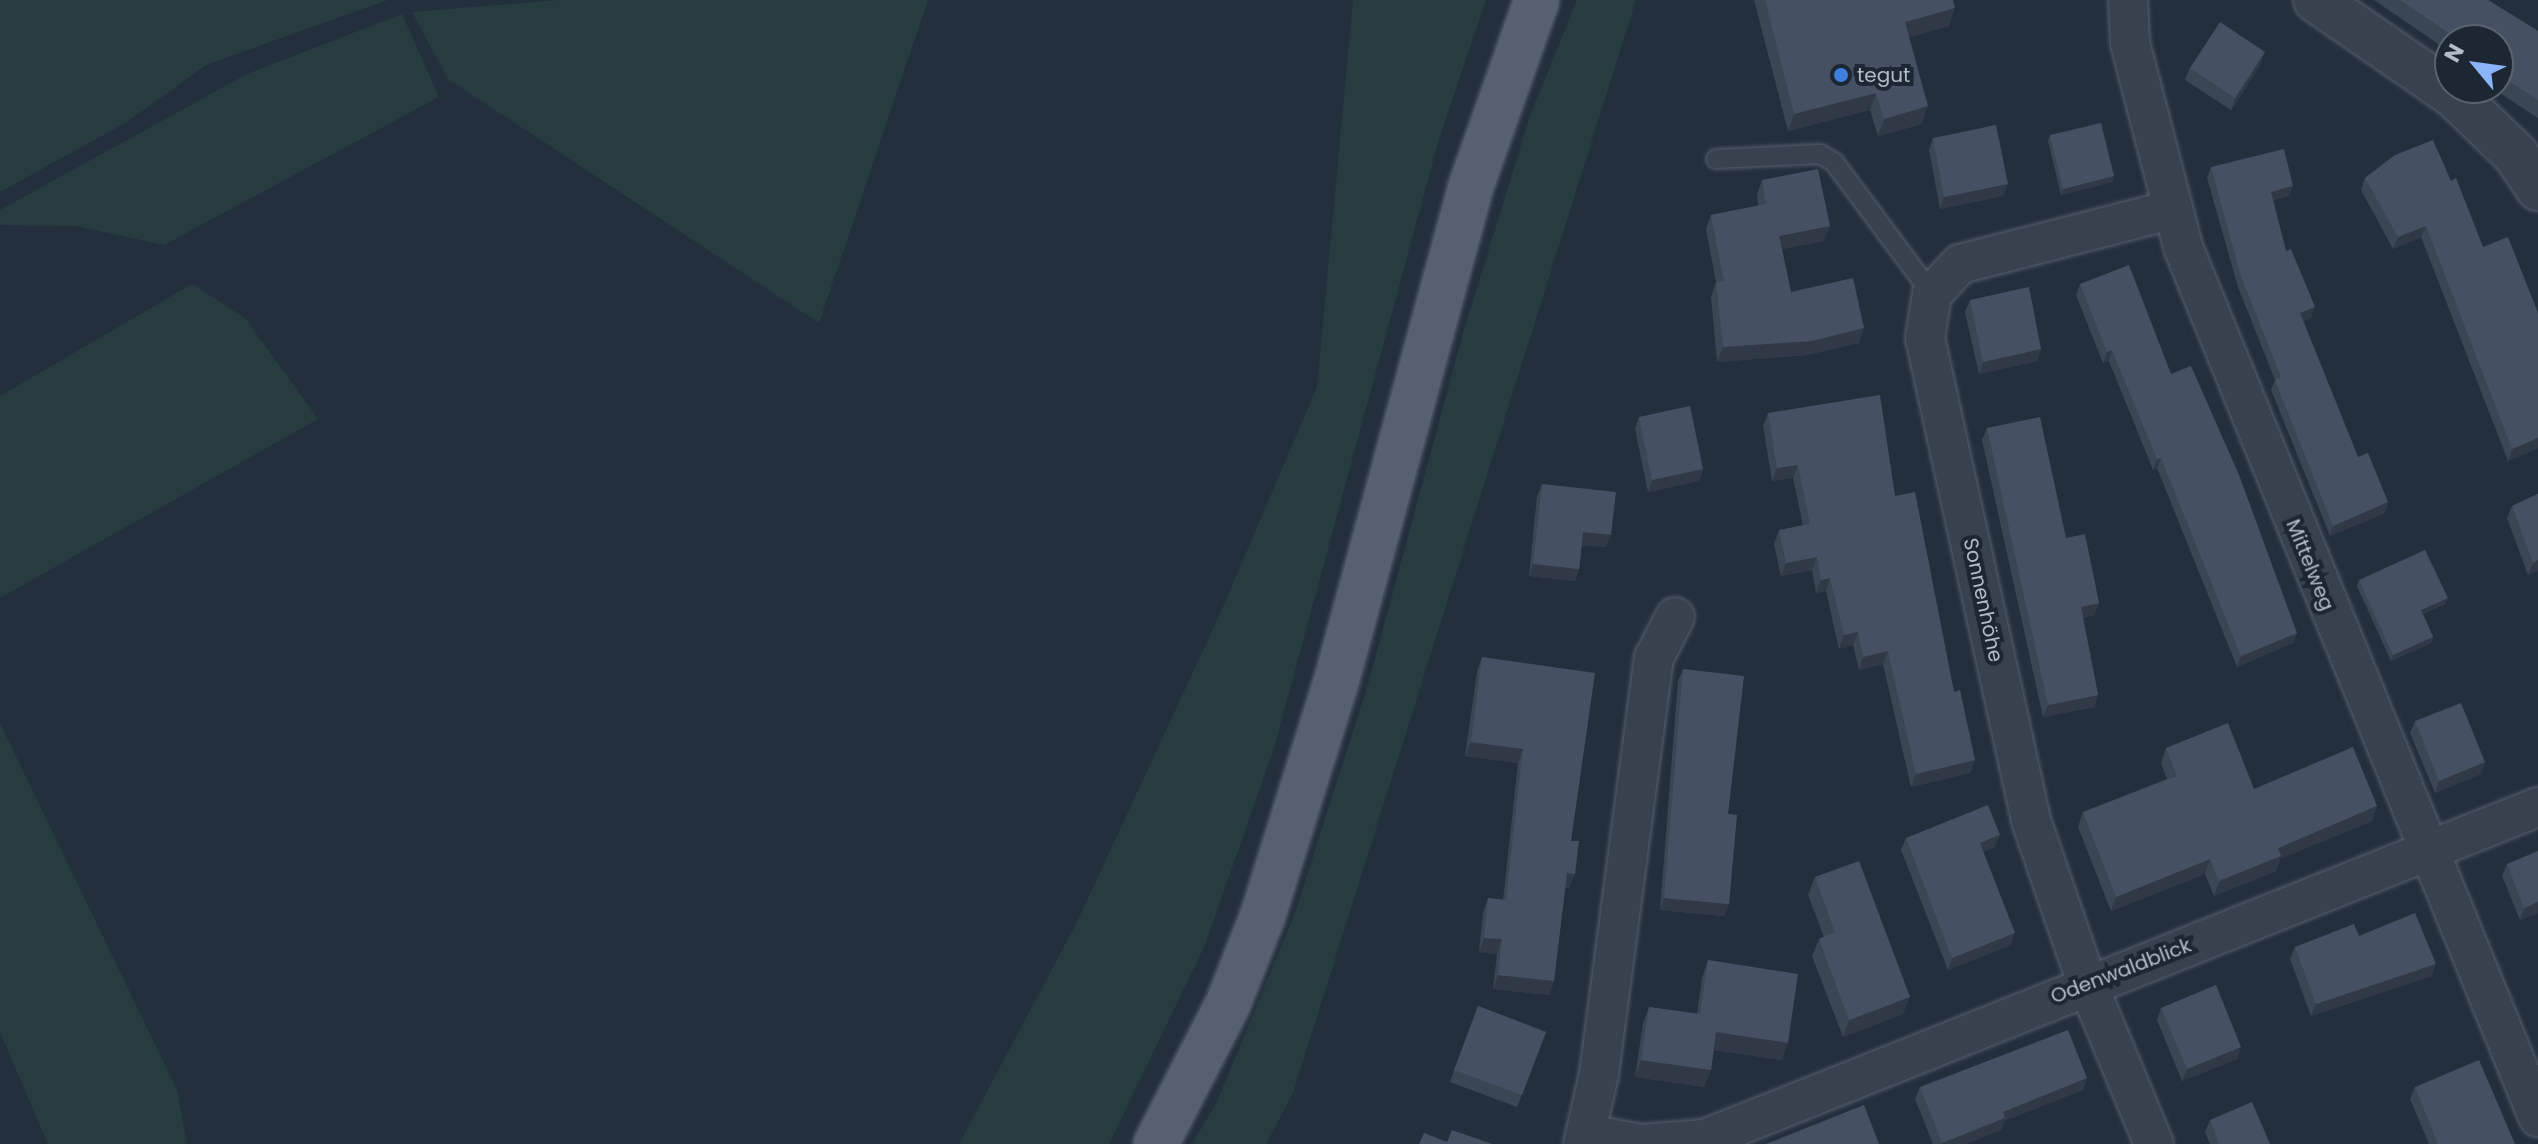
<!DOCTYPE html>
<html>
<head>
<meta charset="utf-8">
<style>
	body { margin:0 }
	#map { position:relative; width:2538px; height:1144px; overflow:hidden; background:#242f3e; font-family:Poppins,sans-serif }
	div>[style] { position:absolute }
	.green>* { inset:0; background:#263c3f }
	.roads { filter:drop-shadow(0 0 2px #565f6c) drop-shadow(0 0 2px #565f6c) }
	.service>* { height:18px; margin:-9px; padding:0 9px; transform-origin:9px; border-radius:9px; background:#38414e }
	.minor>* { height:38px; margin:-19px; padding:0 19px; transform-origin:19px; border-radius:19px; background:#38414e }
	.tertiary>* { height:44px; margin:-22px; padding:0 22px; transform-origin:22px; border-radius:22px; background:#38414e }
	.primary>* { height:44px; margin:-22px; padding:0 22px; transform-origin:22px; border-radius:22px; background:#56606e }
	.wall>* { inset:0; background:#3b4654 }
	.shaded-wall>* { inset:0; background:#303945 }
	.building>* { inset:0; background:#455162 }
	.dots>* { width:22px; height:22px; translate:-50% -50%; box-sizing:border-box; border:4px solid #1d2633; border-radius:50% }
	span { translate:-50% -50%; white-space:nowrap; text-align:center; line-height:1.15; -webkit-text-stroke:8px #1d2633; paint-order:stroke }
	.poi-label { font-size:20px; color:#b4bcc9 }
	.left { translate:0 -50%; text-align:left }
	.street-label { font-size:20px; color:#b4bcc9 }
	.north { position:absolute; left:2434px; top:24px; width:80px; height:80px; box-sizing:border-box; background:#1d2633; border:2px solid #59626f; border-radius:50%; rotate:299deg; font-size:22px; font-weight:700; line-height:32px; text-align:center; color:#b4bcc9 }
	.north::after { content:''; display:block; margin:auto; width:28px; height:36px; background:#8ab4f8; clip-path:polygon(50% 0,100% 100%,50% 72%,0 100%) }
</style>
</head>
<body>
<div id="map">
	<div class="green">
		<i style="clip-path:polygon(0 0,388px 0,206px 65px,127px 122px,0 192px)"></i>
		<i style="clip-path:polygon(559px 0,928px 0,819px 323px,448px 79px,412px 12px)"></i>
		<i style="clip-path:polygon(1353px 0,1486px 0,1439px 139px,1274px 748px,1205px 945px,1109px 1144px,959px 1144px,1077px 922px,1219px 616px,1317px 387px)"></i>
		<i style="clip-path:polygon(1577px 0,1636px 0,1293px 1093px,1266px 1144px,1192px 1144px,1217px 1102px,1296px 910px,1369px 681px,1463px 333px,1530px 116px)"></i>
		<i style="clip-path:polygon(402px 14px,439px 97px,164px 245px,76px 226px,0 225px,0 210px,247px 74px)"></i>
		<i style="clip-path:polygon(192px 284px,245px 318px,318px 419px,0 598px,0 396px)"></i>
		<i style="clip-path:polygon(0 723px,177px 1090px,187px 1144px,48px 1144px,0 1032px)"></i>
	</div>
	<div class="roads">
		<div class="service">
			<i style="left:1716px;top:159px;width:104px;rotate:-2.8deg"></i>
			<i style="left:1820px;top:154px;width:16px;rotate:30deg"></i>
			<i style="left:1834px;top:162px;width:164px;rotate:53.4deg"></i>
		</div>
		<div class="minor">
			<i style="left:2128px;top:0;width:43px;rotate:87.3deg"></i>
			<i style="left:2130px;top:43px;width:211px;rotate:75.4deg"></i>
			<i style="left:2183px;top:247px;width:940px;rotate:67.8deg"></i>
			<i style="left:1587px;top:1134px;width:55px;rotate:10.5deg"></i>
			<i style="left:1641px;top:1144px;width:64px;rotate:-4.5deg"></i>
			<i style="left:1705px;top:1139px;width:897px;rotate:-21.73deg"></i>
			<i style="left:1583px;top:1144px;width:72px;rotate:-77.1deg"></i>
			<i style="left:1599px;top:1074px;width:420px;rotate:-82.5deg"></i>
			<i style="left:1654px;top:658px;width:46px;rotate:-62.9deg"></i>
			<i style="left:2154px;top:1144px;width:174px;rotate:-112.6deg"></i>
			<i style="left:2087px;top:983px;width:172px;rotate:-109deg"></i>
			<i style="left:2031px;top:820px;width:494px;rotate:-102.4deg"></i>
			<i style="left:1925px;top:338px;width:45px;rotate:-81deg"></i>
			<i style="left:1932px;top:294px;width:41px;rotate:-47deg"></i>
			<i style="left:1960px;top:264px;width:218px;rotate:-14.4deg"></i>
		</div>
		<div class="tertiary">
			<i style="left:2316px;top:0;width:169px;rotate:34.6deg"></i>
			<i style="left:2455px;top:96px;width:85px;rotate:44deg"></i>
			<i style="left:2516px;top:155px;width:40px;rotate:56deg"></i>
		</div>
		<div class="primary">
			<i style="left:1156px;top:1144px;width:157px;rotate:-62.8deg"></i>
			<i style="left:1228px;top:1004px;width:96px;rotate:-68.5deg"></i>
			<i style="left:1263px;top:915px;width:247px;rotate:-72.6deg"></i>
			<i style="left:1337px;top:679px;width:511px;rotate:-74.79deg"></i>
			<i style="left:1471px;top:186px;width:197px;rotate:-70.5deg"></i>
		</div>
	</div>
	<div class="wall">
		<i style="clip-path:polygon(1754px 0,1953px 0,1949px 26px,1909px 37px,1922px 124px,1878px 136px,1870px 110px,1788px 131px)"></i>
		<i style="clip-path:polygon(2374px 0,2488px 0,2538px 31px,2538px 118px,2492px 88px,2498px 88px,2498px 40px,2450px 40px,2450px 52px)"></i>
		<i style="clip-path:polygon(2261px 64px,2231px 110px,2185px 80px,2190px 68px)"></i>
		<i style="clip-path:polygon(2050px 135px,2114px 176px,2112px 182px,2061px 195px,2048px 141px)"></i>
		<i style="clip-path:polygon(1933px 138px,2008px 184px,2003px 196px,1940px 209px,1929px 150px)"></i>
		<i style="clip-path:polygon(2395px 155px,2538px 448px,2508px 461px,2421px 237px,2393px 249px,2361px 190px,2365px 178px)"></i>
		<i style="clip-path:polygon(2211px 167px,2289px 196px,2273px 200px,2286px 251px,2311px 318px,2303px 321px,2358px 457px,2388px 502px,2385px 513px,2330px 536px,2271px 390px,2275px 380px,2238px 287px,2207px 178px)"></i>
		<i style="clip-path:polygon(1762px 180px,1824px 241px,1782px 249px,1791px 292px,1859px 343px,1807px 355px,1717px 362px,1711px 297px,1716px 282px,1706px 229px,1711px 215px,1758px 206px,1757px 195px)"></i>
		<i style="clip-path:polygon(2080px 284px,2171px 374px,2297px 633px,2293px 643px,2237px 667px,2157px 468px,2153px 470px,2109px 361px,2103px 363px,2076px 295px)"></i>
		<i style="clip-path:polygon(1970px 300px,2041px 349px,2037px 361px,1979px 374px,1965px 312px)"></i>
		<i style="clip-path:polygon(1768px 413px,1895px 496px,1975px 760px,1970px 773px,1911px 787px,1883px 664px,1859px 670px,1853px 645px,1839px 649px,1826px 591px,1816px 593px,1812px 570px,1781px 576px,1774px 544px,1779px 530px,1803px 526px,1793px 478px,1772px 481px,1763px 426px)"></i>
		<i style="clip-path:polygon(1639px 417px,1703px 469px,1699px 481px,1648px 492px,1635px 429px)"></i>
		<i style="clip-path:polygon(1987px 428px,2066px 538px,2099px 603px,2094px 615px,2083px 618px,2098px 695px,2094px 707px,2043px 717px,1982px 440px)"></i>
		<i style="clip-path:polygon(1542px 484px,1606px 547px,1582px 545px,1579px 569px,1575px 581px,1529px 576px,1537px 496px)"></i>
		<i style="clip-path:polygon(2538px 494px,2538px 571px,2528px 575px,2507px 518px,2512px 506px)"></i>
		<i style="clip-path:polygon(2359px 580px,2445px 604px,2423px 614px,2433px 637px,2431px 643px,2391px 661px,2357px 586px)"></i>
		<i style="clip-path:polygon(1482px 657px,1571px 841px,1569px 888px,1565px 888px,1554px 981px,1549px 995px,1493px 989px,1497px 954px,1479px 952px,1483px 913px,1488px 898px,1503px 900px,1518px 763px,1465px 756px,1477px 672px)"></i>
		<i style="clip-path:polygon(1683px 669px,1728px 814px,1729px 904px,1724px 916px,1660px 910px,1678px 681px)"></i>
		<i style="clip-path:polygon(2415px 721px,2485px 762px,2481px 774px,2435px 793px,2410px 733px)"></i>
		<i style="clip-path:polygon(2166px 748px,2254px 789px,2372px 821px,2280px 859px,2276px 871px,2214px 896px,2205px 874px,2111px 911px,2078px 827px,2083px 812px,2167px 779px,2161px 763px)"></i>
		<i style="clip-path:polygon(1906px 838px,1995px 847px,1983px 852px,2011px 945px,1948px 970px,1901px 850px)"></i>
		<i style="clip-path:polygon(2507px 864px,2538px 913px,2520px 920px,2502px 876px)"></i>
		<i style="clip-path:polygon(1815px 877px,1903px 1014px,1843px 1037px,1812px 956px,1819px 939px,1824px 937px,1808px 895px)"></i>
		<i style="clip-path:polygon(2359px 936px,2432px 976px,2311px 1016px,2290px 959px,2295px 947px)"></i>
		<i style="clip-path:polygon(1708px 960px,1782px 1060px,1714px 1050px,1711px 1070px,1704px 1087px,1635px 1077px,1643px 1024px,1649px 1007px,1697px 1014px,1702px 978px)"></i>
		<i style="clip-path:polygon(1478px 1006px,1546px 1032px,1517px 1107px,1450px 1082px)"></i>
		<i style="clip-path:polygon(2161px 1008px,2241px 1047px,2237px 1059px,2182px 1081px,2157px 1020px)"></i>
		<i style="clip-path:polygon(2087px 1078px,2083px 1090px,2004px 1121px,2001px 1130px,1966px 1144px,1933px 1144px,1915px 1099px,1920px 1087px)"></i>
		<i style="clip-path:polygon(2415px 1087px,2515px 1144px,2429px 1144px,2410px 1099px)"></i>
		<i style="clip-path:polygon(2210px 1120px,2270px 1144px,2210px 1144px,2205px 1132px)"></i>
	</div>
	<div class="shaded-wall">
		<i style="clip-path:polygon(1955px 8px,1949px 26px,1899px 40px,1905px 22px)"></i>
		<i style="clip-path:polygon(2265px 52px,2261px 64px,2231px 110px,2235px 98px)"></i>
		<i style="clip-path:polygon(1876px 93px,1870px 110px,1788px 131px,1794px 114px)"></i>
		<i style="clip-path:polygon(1928px 106px,1922px 124px,1878px 136px,1884px 119px)"></i>
		<i style="clip-path:polygon(2114px 176px,2112px 182px,2061px 195px,2063px 189px)"></i>
		<i style="clip-path:polygon(2008px 184px,2003px 196px,1940px 209px,1944px 197px)"></i>
		<i style="clip-path:polygon(2293px 186px,2289px 196px,2267px 202px,2271px 192px)"></i>
		<i style="clip-path:polygon(1830px 226px,1824px 241px,1774px 251px,1779px 236px)"></i>
		<i style="clip-path:polygon(2426px 226px,2421px 237px,2393px 249px,2398px 237px)"></i>
		<i style="clip-path:polygon(2315px 307px,2311px 318px,2296px 323px,2300px 313px)"></i>
		<i style="clip-path:polygon(1864px 328px,1859px 343px,1807px 355px,1717px 362px,1723px 347px)"></i>
		<i style="clip-path:polygon(2041px 349px,2037px 361px,1979px 374px,1983px 362px)"></i>
		<i style="clip-path:polygon(2112px 350px,2109px 361px,2103px 363px,2107px 352px)"></i>
		<i style="clip-path:polygon(2538px 438px,2538px 448px,2508px 461px,2512px 449px)"></i>
		<i style="clip-path:polygon(2161px 458px,2157px 468px,2153px 470px,2157px 459px)"></i>
		<i style="clip-path:polygon(1798px 465px,1793px 478px,1772px 481px,1777px 468px)"></i>
		<i style="clip-path:polygon(1703px 469px,1699px 481px,1648px 492px,1652px 480px)"></i>
		<i style="clip-path:polygon(2388px 502px,2385px 513px,2330px 536px,2333px 526px)"></i>
		<i style="clip-path:polygon(1583px 532px,1611px 535px,1606px 547px,1578px 544px)"></i>
		<i style="clip-path:polygon(1817px 557px,1812px 570px,1781px 576px,1786px 563px)"></i>
		<i style="clip-path:polygon(2538px 560px,2538px 571px,2528px 575px,2533px 563px)"></i>
		<i style="clip-path:polygon(1533px 564px,1579px 569px,1575px 581px,1529px 576px)"></i>
		<i style="clip-path:polygon(1830px 578px,1826px 591px,1816px 593px,1821px 580px)"></i>
		<i style="clip-path:polygon(2448px 598px,2445px 604px,2419px 616px,2421px 610px)"></i>
		<i style="clip-path:polygon(2099px 603px,2094px 615px,2076px 619px,2081px 607px)"></i>
		<i style="clip-path:polygon(1858px 632px,1853px 645px,1839px 649px,1844px 635px)"></i>
		<i style="clip-path:polygon(2297px 633px,2293px 643px,2237px 667px,2241px 656px)"></i>
		<i style="clip-path:polygon(2433px 637px,2431px 643px,2391px 661px,2393px 655px)"></i>
		<i style="clip-path:polygon(1888px 651px,1883px 664px,1859px 670px,1863px 657px)"></i>
		<i style="clip-path:polygon(2098px 695px,2094px 707px,2043px 717px,2048px 705px)"></i>
		<i style="clip-path:polygon(1471px 742px,1523px 749px,1518px 763px,1465px 756px)"></i>
		<i style="clip-path:polygon(1975px 760px,1970px 773px,1911px 787px,1916px 774px)"></i>
		<i style="clip-path:polygon(2485px 762px,2481px 774px,2435px 793px,2439px 781px)"></i>
		<i style="clip-path:polygon(2377px 806px,2372px 821px,2280px 859px,2276px 871px,2214px 896px,2219px 881px,2278px 848px)"></i>
		<i style="clip-path:polygon(2000px 835px,1995px 847px,1976px 855px,1980px 843px)"></i>
		<i style="clip-path:polygon(2210px 859px,2205px 874px,2111px 911px,2116px 897px)"></i>
		<i style="clip-path:polygon(1567px 873px,1575px 874px,1569px 888px,1562px 887px)"></i>
		<i style="clip-path:polygon(1664px 898px,1729px 904px,1724px 916px,1660px 910px)"></i>
		<i style="clip-path:polygon(2538px 902px,2538px 913px,2520px 920px,2524px 908px)"></i>
		<i style="clip-path:polygon(2015px 933px,2011px 945px,1948px 970px,1952px 958px)"></i>
		<i style="clip-path:polygon(1484px 938px,1502px 939px,1497px 954px,1479px 952px)"></i>
		<i style="clip-path:polygon(2436px 964px,2432px 976px,2311px 1016px,2316px 1004px)"></i>
		<i style="clip-path:polygon(1498px 975px,1554px 981px,1549px 995px,1493px 989px)"></i>
		<i style="clip-path:polygon(1910px 997px,1903px 1014px,1843px 1037px,1849px 1020px)"></i>
		<i style="clip-path:polygon(1716px 1032px,1788px 1043px,1782px 1060px,1710px 1049px)"></i>
		<i style="clip-path:polygon(2241px 1047px,2237px 1059px,2182px 1081px,2187px 1069px)"></i>
		<i style="clip-path:polygon(1641px 1060px,1711px 1070px,1704px 1087px,1635px 1077px)"></i>
		<i style="clip-path:polygon(2087px 1078px,2083px 1090px,2004px 1121px,2001px 1130px,1966px 1144px,1941px 1144px,2003px 1112px)"></i>
	</div>
	<div class="building">
		<i style="clip-path:polygon(1765px 0,1953px 0,1955px 8px,1905px 22px,1928px 106px,1884px 119px,1876px 93px,1794px 114px)"></i>
		<i style="clip-path:polygon(2400px 0,2488px 0,2538px 31px,2538px 100px,2498px 74px,2498px 40px,2459px 40px)"></i>
		<i style="clip-path:polygon(2220px 22px,2265px 52px,2235px 98px,2190px 68px)"></i>
		<i style="clip-path:polygon(2101px 123px,2114px 176px,2063px 189px,2050px 135px)"></i>
		<i style="clip-path:polygon(1996px 125px,2008px 184px,1944px 197px,1933px 138px)"></i>
		<i style="clip-path:polygon(2433px 140px,2451px 181px,2456px 178px,2483px 247px,2508px 237px,2538px 313px,2538px 438px,2512px 449px,2426px 226px,2398px 237px,2365px 178px,2395px 155px)"></i>
		<i style="clip-path:polygon(2284px 149px,2293px 186px,2271px 192px,2286px 251px,2291px 249px,2315px 307px,2300px 313px,2358px 457px,2368px 453px,2388px 502px,2333px 526px,2275px 380px,2281px 377px,2241px 276px,2211px 167px)"></i>
		<i style="clip-path:polygon(1818px 169px,1830px 226px,1779px 236px,1791px 292px,1853px 278px,1864px 328px,1812px 341px,1723px 347px,1716px 282px,1724px 281px,1711px 215px,1766px 204px,1762px 180px)"></i>
		<i style="clip-path:polygon(2129px 265px,2171px 374px,2191px 366px,2239px 475px,2297px 633px,2241px 656px,2161px 458px,2157px 459px,2112px 350px,2107px 352px,2080px 284px)"></i>
		<i style="clip-path:polygon(2029px 287px,2041px 349px,1983px 362px,1970px 300px)"></i>
		<i style="clip-path:polygon(1880px 395px,1895px 496px,1915px 492px,1954px 692px,1960px 690px,1975px 760px,1916px 774px,1888px 651px,1863px 657px,1858px 632px,1844px 635px,1830px 578px,1821px 580px,1817px 557px,1786px 563px,1779px 530px,1810px 524px,1798px 465px,1777px 468px,1768px 413px)"></i>
		<i style="clip-path:polygon(1690px 406px,1703px 469px,1652px 480px,1639px 417px)"></i>
		<i style="clip-path:polygon(2040px 417px,2066px 538px,2085px 534px,2099px 603px,2081px 607px,2098px 695px,2048px 705px,1987px 428px)"></i>
		<i style="clip-path:polygon(1542px 484px,1616px 492px,1611px 535px,1583px 532px,1579px 569px,1533px 564px)"></i>
		<i style="clip-path:polygon(2538px 494px,2538px 560px,2533px 563px,2512px 506px)"></i>
		<i style="clip-path:polygon(2425px 550px,2448px 598px,2421px 610px,2433px 637px,2393px 655px,2359px 580px)"></i>
		<i style="clip-path:polygon(1482px 657px,1595px 673px,1571px 841px,1579px 841px,1575px 874px,1567px 873px,1554px 981px,1498px 975px,1502px 939px,1484px 938px,1488px 898px,1506px 900px,1523px 749px,1471px 742px)"></i>
		<i style="clip-path:polygon(1683px 669px,1744px 676px,1728px 814px,1737px 815px,1729px 904px,1664px 898px)"></i>
		<i style="clip-path:polygon(2461px 703px,2485px 762px,2439px 781px,2415px 721px)"></i>
		<i style="clip-path:polygon(2228px 723px,2254px 789px,2353px 747px,2377px 806px,2278px 848px,2281px 856px,2219px 881px,2210px 859px,2116px 897px,2083px 812px,2177px 776px,2166px 748px)"></i>
		<i style="clip-path:polygon(1988px 805px,2000px 835px,1980px 843px,2015px 933px,1952px 958px,1906px 838px)"></i>
		<i style="clip-path:polygon(2538px 851px,2538px 902px,2524px 908px,2507px 864px)"></i>
		<i style="clip-path:polygon(1859px 861px,1910px 997px,1849px 1020px,1819px 939px,1835px 932px,1815px 877px)"></i>
		<i style="clip-path:polygon(2415px 913px,2436px 964px,2316px 1004px,2295px 947px,2354px 924px,2359px 936px)"></i>
		<i style="clip-path:polygon(1708px 960px,1798px 974px,1788px 1043px,1716px 1032px,1711px 1070px,1641px 1060px,1649px 1007px,1700px 1014px)"></i>
		<i style="clip-path:polygon(2216px 985px,2241px 1047px,2187px 1069px,2161px 1008px)"></i>
		<i style="clip-path:polygon(1478px 1006px,1546px 1032px,1522px 1095px,1454px 1070px)"></i>
		<i style="clip-path:polygon(2068px 1030px,2087px 1078px,2003px 1112px,2005px 1118px,1942px 1143px,1920px 1087px)"></i>
		<i style="clip-path:polygon(2479px 1060px,2515px 1144px,2438px 1144px,2415px 1087px)"></i>
		<i style="clip-path:polygon(2252px 1102px,2270px 1144px,2219px 1144px,2210px 1120px)"></i>
		<i style="clip-path:polygon(1864px 1105px,1879px 1144px,1766px 1144px)"></i>
		<i style="clip-path:polygon(1452px 1130px,1492px 1144px,1419px 1144px,1424px 1133px,1447px 1142px)"></i>
	</div>
	<div class="dots">
		<i style="left:1841px;top:75px;background:#3f7fe0"></i>
	</div>
	<div class="poi-label">
		<span class="left" style="left:1857px;top:75px">tegut</span>
	</div>
	<div class="street-label">
		<span style="left:2310px;top:565px;rotate:68deg">Mittelweg</span>
		<span style="left:1983px;top:600px;rotate:78deg">Sonnenhöhe</span>
		<span style="left:2121px;top:971px;rotate:-21deg">Odenwaldblick</span>
	</div>
	<div class="north">N</div>
</div>
</body>
</html>
